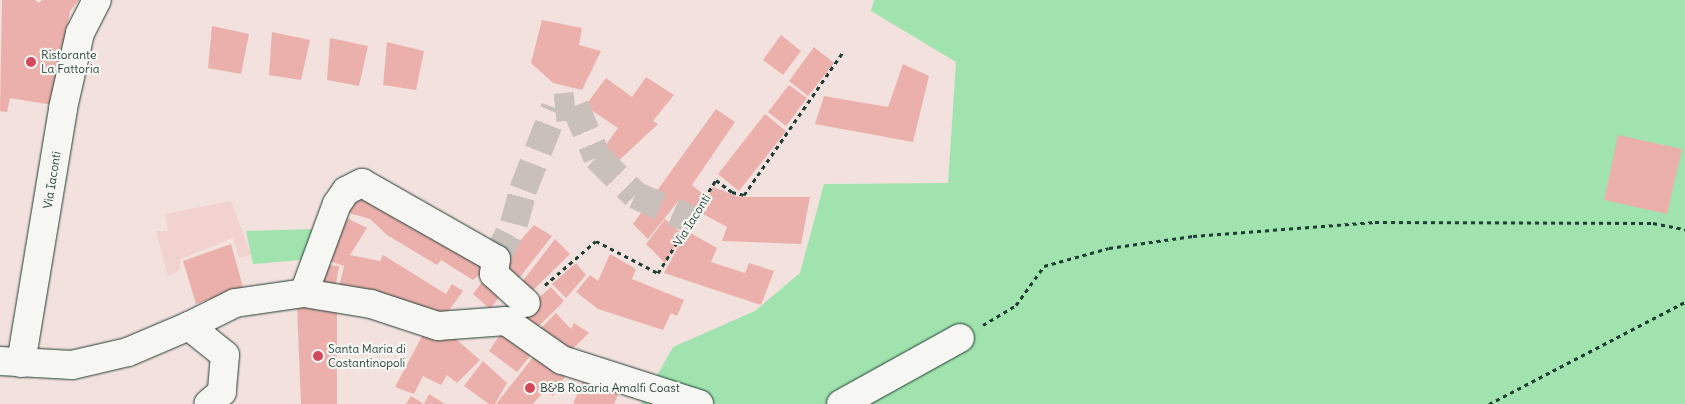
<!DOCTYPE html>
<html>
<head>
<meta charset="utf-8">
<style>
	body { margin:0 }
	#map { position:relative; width:1685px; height:404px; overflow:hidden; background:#f3e1dd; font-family:Delius,sans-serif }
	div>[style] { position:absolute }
	.built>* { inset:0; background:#f1d2ce }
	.green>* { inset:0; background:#a1e3ae }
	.building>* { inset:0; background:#ebb0ac }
	.minor-tunnel>* { height:28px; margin-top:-14px; transform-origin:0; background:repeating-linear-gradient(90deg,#c9c0bb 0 28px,transparent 0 42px) }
	.path>* { height:3px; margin-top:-1.5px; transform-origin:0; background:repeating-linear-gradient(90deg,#1f3d34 0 4px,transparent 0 8px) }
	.roads { filter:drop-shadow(0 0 1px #1f3d34) drop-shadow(0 0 1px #1f3d34) }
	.minor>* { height:28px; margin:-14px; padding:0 14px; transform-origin:14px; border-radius:14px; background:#f6f6f2 }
	.dots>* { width:14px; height:14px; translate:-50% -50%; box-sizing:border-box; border:2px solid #f6f6f2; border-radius:50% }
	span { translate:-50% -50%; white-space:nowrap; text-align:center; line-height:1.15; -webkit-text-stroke:4.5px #f6f6f2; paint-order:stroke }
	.poi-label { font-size:12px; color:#1f3d34 }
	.left { translate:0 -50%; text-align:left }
	.street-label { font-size:12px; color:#1f3d34 }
</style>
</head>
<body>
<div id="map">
	<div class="built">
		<i style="clip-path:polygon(231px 201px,251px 255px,239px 258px,233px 238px,180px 259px,180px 270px,168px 276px,156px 231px,168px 231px,165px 214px)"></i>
	</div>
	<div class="green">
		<i style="clip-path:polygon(874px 0,1685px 0,1685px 404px,641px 404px,673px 347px,755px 311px,800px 273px,824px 184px,948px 183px,956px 62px,871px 11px)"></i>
		<i style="clip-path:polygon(313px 229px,312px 259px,253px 264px,246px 231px)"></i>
	</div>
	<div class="building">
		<i style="clip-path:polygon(2px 0,35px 0,39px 3px,42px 0,79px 0,70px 11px,53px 105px,10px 98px,7px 112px,0 111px)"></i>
		<i style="clip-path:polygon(542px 20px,582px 28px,579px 45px,601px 51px,582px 90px,553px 83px,531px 63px)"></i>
		<i style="clip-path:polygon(212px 26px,249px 34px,241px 74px,208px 68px)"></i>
		<i style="clip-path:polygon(272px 32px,310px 40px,301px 80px,269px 75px)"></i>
		<i style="clip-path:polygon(781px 35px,801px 51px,783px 75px,763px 60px)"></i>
		<i style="clip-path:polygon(330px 38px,368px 46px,359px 86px,327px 80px)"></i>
		<i style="clip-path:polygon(387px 42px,424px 51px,416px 90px,383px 85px)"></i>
		<i style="clip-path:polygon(814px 47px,834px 63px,808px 96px,789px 81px)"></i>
		<i style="clip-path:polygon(903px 64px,929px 76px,913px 142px,815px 124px,824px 96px,888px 107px)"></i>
		<i style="clip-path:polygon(646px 77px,674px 95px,653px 121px,658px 124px,614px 165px,602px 150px,618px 128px,585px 106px,606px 78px,632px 97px)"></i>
		<i style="clip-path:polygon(789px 85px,807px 98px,786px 126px,768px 112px)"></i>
		<i style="clip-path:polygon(716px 109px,735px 122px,692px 185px,704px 195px,696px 212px,679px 200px,648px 239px,633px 224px)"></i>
		<i style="clip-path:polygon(765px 114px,786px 131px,739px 191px,718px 174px)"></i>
		<i style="clip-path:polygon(1618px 135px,1682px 149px,1667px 214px,1604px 200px)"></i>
		<i style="clip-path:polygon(353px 186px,451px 246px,446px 254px,457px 240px,494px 264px,473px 280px,441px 260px,437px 265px,387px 235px,370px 219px,342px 211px)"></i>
		<i style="clip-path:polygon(713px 187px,739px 197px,810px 197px,801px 244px,722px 241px,727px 227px,701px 213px)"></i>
		<i style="clip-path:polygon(347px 218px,367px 228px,350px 255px,380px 261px,383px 255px,446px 294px,452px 284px,463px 291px,442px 320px,339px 287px,344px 266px,329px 261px)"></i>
		<i style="clip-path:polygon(665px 219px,682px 234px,665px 263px,646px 244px)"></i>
		<i style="clip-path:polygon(534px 225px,552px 236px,513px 286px,495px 269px)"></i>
		<i style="clip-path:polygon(687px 231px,717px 248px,711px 262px,745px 273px,749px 263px,774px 271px,761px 305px,664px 273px)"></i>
		<i style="clip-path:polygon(555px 239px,570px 254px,528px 295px,519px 286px)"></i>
		<i style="clip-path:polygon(231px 244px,243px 287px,196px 304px,183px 261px)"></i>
		<i style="clip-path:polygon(610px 254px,636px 269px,632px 279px,684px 300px,677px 316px,671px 313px,663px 330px,598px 309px,576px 292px,590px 275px,598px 281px)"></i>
		<i style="clip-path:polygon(576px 263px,586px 275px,566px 298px,552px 284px)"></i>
		<i style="clip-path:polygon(325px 265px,339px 266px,335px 290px,318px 287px)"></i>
		<i style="clip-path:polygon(489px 273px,506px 288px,490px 309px,473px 294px)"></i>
		<i style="clip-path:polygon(551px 287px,564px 301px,536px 329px,520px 314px)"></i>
		<i style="clip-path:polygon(297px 307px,337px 307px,337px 404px,301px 404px)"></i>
		<i style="clip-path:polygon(556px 313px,571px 329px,574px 323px,589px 333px,564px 357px,538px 331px)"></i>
		<i style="clip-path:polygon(427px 327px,449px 333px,480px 360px,457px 383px,447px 375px,441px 385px,423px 376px,414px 394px,395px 387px)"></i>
		<i style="clip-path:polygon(505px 327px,536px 349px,517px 372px,489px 351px)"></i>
		<i style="clip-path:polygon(538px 351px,569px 370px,553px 396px,545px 390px,533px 404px,496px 404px)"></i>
		<i style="clip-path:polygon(483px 361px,507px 383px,495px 404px,489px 404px,464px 386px)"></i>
		<i style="clip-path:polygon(584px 378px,621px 388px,614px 404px,573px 404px)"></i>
		<i style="clip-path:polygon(429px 394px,445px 404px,424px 404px)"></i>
		<i style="clip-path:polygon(411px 396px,424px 404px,406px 404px)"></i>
	</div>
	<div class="minor-tunnel">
		<i style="left:496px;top:259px;width:39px;rotate:-63deg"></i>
		<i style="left:514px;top:224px;width:35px;rotate:-75deg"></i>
		<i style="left:523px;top:190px;width:88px;rotate:-68.7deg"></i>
		<i style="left:555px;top:108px;width:20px;rotate:-6deg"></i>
		<i style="left:575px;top:106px;width:56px;rotate:66.7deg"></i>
		<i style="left:597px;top:157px;width:54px;rotate:45deg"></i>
		<i style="left:635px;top:195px;width:62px;rotate:23.7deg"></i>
	</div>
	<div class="path">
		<i style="left:545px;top:285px;width:67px;rotate:-40.8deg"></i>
		<i style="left:596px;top:241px;width:70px;rotate:27.3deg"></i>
		<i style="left:658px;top:273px;width:110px;rotate:-58.1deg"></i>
		<i style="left:716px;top:180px;width:20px;rotate:37deg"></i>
		<i style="left:732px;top:192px;width:12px;rotate:14deg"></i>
		<i style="left:744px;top:195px;width:174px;rotate:-55.3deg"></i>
		<i style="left:983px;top:325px;width:39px;rotate:-31deg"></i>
		<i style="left:1016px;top:305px;width:48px;rotate:-54.3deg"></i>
		<i style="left:1044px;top:266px;width:67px;rotate:-15.5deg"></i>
		<i style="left:1109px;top:248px;width:85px;rotate:-8.1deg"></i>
		<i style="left:1193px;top:236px;width:183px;rotate:-4.4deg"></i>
		<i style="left:1375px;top:222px;width:278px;rotate:0.2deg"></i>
		<i style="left:1653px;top:223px;width:33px;rotate:11deg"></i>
		<i style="left:1489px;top:404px;width:221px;rotate:-27.5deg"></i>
	</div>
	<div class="roads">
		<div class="minor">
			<i style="left:304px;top:293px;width:95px;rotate:-69.7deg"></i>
			<i style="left:337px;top:204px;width:16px;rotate:-55deg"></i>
			<i style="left:346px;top:191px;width:18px;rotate:-27deg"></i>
			<i style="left:362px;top:183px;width:154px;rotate:29.6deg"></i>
			<i style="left:496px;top:259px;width:15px;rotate:98deg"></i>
			<i style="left:494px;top:274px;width:43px;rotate:42.2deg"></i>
			<i style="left:189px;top:326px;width:51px;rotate:-26.6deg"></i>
			<i style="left:235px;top:303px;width:70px;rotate:-8.2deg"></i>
			<i style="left:304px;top:293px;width:68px;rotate:9.3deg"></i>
			<i style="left:371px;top:304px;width:71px;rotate:18.2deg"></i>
			<i style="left:438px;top:326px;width:68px;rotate:-4.2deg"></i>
			<i style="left:506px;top:321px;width:68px;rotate:34.9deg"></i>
			<i style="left:562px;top:360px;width:144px;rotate:17.8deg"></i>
			<i style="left:0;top:361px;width:72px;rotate:3.2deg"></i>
			<i style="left:72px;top:365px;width:57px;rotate:-13.1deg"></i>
			<i style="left:128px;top:352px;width:66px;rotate:-23.1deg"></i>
			<i style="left:189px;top:326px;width:46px;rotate:38.9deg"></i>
			<i style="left:225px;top:355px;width:37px;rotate:95deg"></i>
			<i style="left:222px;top:392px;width:18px;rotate:139deg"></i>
			<i style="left:21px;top:363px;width:258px;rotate:-80.6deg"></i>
			<i style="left:63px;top:108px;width:77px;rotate:-77.2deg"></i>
			<i style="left:80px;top:33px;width:37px;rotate:-63deg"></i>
			<i style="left:841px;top:404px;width:136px;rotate:-29deg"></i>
		</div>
	</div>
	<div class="dots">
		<i style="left:31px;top:62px;background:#d1495b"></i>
		<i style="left:318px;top:356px;background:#d1495b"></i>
		<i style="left:530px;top:388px;background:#d1495b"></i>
	</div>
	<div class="poi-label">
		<span class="left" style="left:41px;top:62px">Ristorante<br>La Fattoria</span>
		<span class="left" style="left:328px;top:356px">Santa Maria di<br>Costantinopoli</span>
		<span class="left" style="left:540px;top:388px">B&amp;B Rosaria Amalfi Coast</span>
	</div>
	<div class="street-label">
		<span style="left:52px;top:180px;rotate:-81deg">Via Iaconti</span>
		<span style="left:692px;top:220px;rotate:-58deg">Via Iaconti</span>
	</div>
</div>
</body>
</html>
